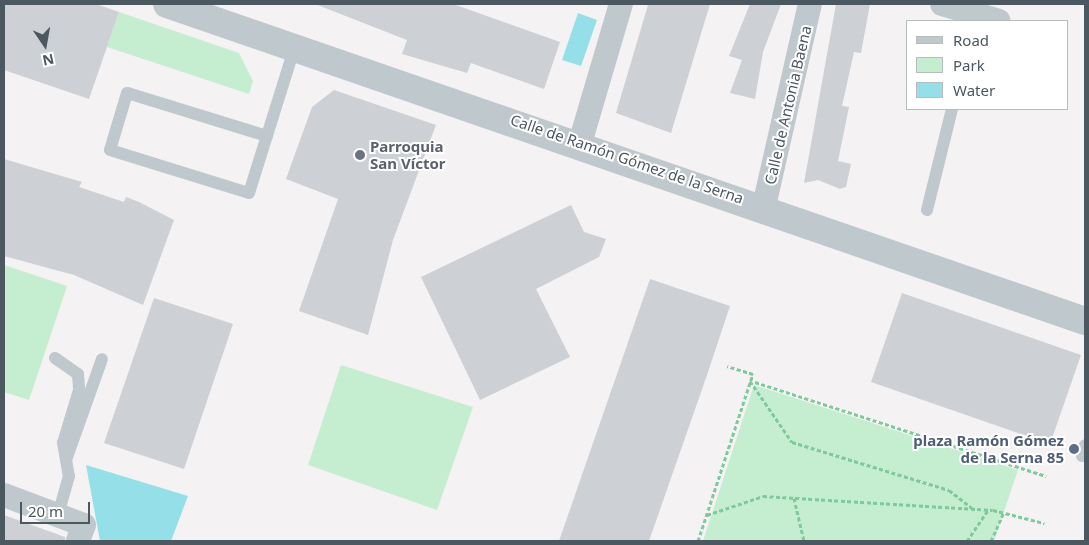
<!DOCTYPE html>
<html>
<head>
<meta charset="utf-8">
<style>
	body { margin:0 }
	#map { position:relative; width:1089px; height:545px; overflow:hidden; background:#f4f2f3; font-family:"Noto Sans",sans-serif }
	div>[style] { position:absolute }
	.green>* { inset:0; background:#c5eed0 }
	.water>* { inset:0; background:#95e0e8 }
	.building>* { inset:0; background:#cdd0d4 }
	.path>* { height:3px; margin-top:-1.5px; transform-origin:0; background:repeating-linear-gradient(90deg,#7eca9c 0 4px,transparent 0 6.5px) }
	.service>* { height:12px; margin:-6px; padding:0 6px; transform-origin:6px; border-radius:6px; background:#bfc8cd }
	.minor>* { height:24px; margin:-12px; padding:0 12px; transform-origin:12px; border-radius:12px; background:#bfc8cd }
	.tertiary>* { height:28px; margin:-14px; padding:0 14px; transform-origin:14px; border-radius:14px; background:#bfc8cd }
	.dots>* { width:14px; height:14px; translate:-50% -50%; box-sizing:border-box; border:2px solid #fff; border-radius:50% }
	span { translate:-50% -50%; white-space:nowrap; text-align:center; line-height:1.15; -webkit-text-stroke:4px #fff; paint-order:stroke }
	.street-label { font-size:15px; color:#4b585f }
	.worship-label { font-size:15px; color:#5b616d; font-weight:700 }
	.left { translate:0 -50%; text-align:left }
	.service-label { font-size:15px; color:#4e5e75; font-weight:700 }
	.right { translate:-100% -50%; text-align:right }
	.frame { position:absolute; inset:0; border:5px solid #4b585f; pointer-events:none }
	.legend { position:absolute; left:906px; top:20px; width:162px; height:90px; box-sizing:border-box; background:#fff; border:1px solid #b7bcbf; margin:0; padding:6px 9px; list-style:none; font-size:15px; color:#4b585f }
	.legend li { display:flex; align-items:center; gap:10px; height:25px }
	.legend b { width:25px; border:1px solid #b7bcbf }
	.north { position:absolute; left:20px; top:20px; width:50px; height:50px; -webkit-text-stroke:4px #fff; paint-order:stroke; rotate:168deg; font-size:14px; font-weight:700; line-height:20px; text-align:center; color:#4b585f }
	.north::after { content:''; display:block; margin:auto; width:18px; height:22px; background:#4b585f; clip-path:polygon(50% 0,100% 100%,50% 72%,0 100%) }
	.scale { position:absolute; left:20px; top:502px; width:70px; height:22px; box-sizing:border-box; border:2px solid #4b585f; border-top:0; padding-left:6px; font-size:15px; line-height:18px; white-space:nowrap; color:#4b585f; -webkit-text-stroke:4px #fff; paint-order:stroke }
</style>
</head>
<body>
<div id="map">
	<div class="green">
		<i style="clip-path:polygon(119px 12px,239px 53px,253px 81px,249px 94px,107px 47px)"></i>
		<i style="clip-path:polygon(4px 265px,67px 286px,29px 400px,4px 392px)"></i>
		<i style="clip-path:polygon(341px 365px,473px 407px,437px 510px,308px 465px)"></i>
		<i style="clip-path:polygon(754px 385px,1018px 470px,994px 541px,703px 541px)"></i>
	</div>
	<div class="water">
		<i style="clip-path:polygon(578px 13px,597px 20px,581px 66px,562px 60px)"></i>
		<i style="clip-path:polygon(86px 465px,188px 496px,171px 541px,100px 541px)"></i>
	</div>
	<div class="building">
		<i style="clip-path:polygon(4px 4px,96px 4px,119px 12px,89px 99px,4px 70px)"></i>
		<i style="clip-path:polygon(315px 4px,453px 4px,560px 42px,544px 89px,471px 63px,467px 73px,402px 54px,407px 40px)"></i>
		<i style="clip-path:polygon(665px 4px,710px 4px,671px 133px,616px 113px,648px 5px)"></i>
		<i style="clip-path:polygon(750px 4px,781px 4px,763px 52px,755px 99px,730px 93px,742px 60px,729px 56px)"></i>
		<i style="clip-path:polygon(836px 4px,870px 4px,861px 53px,854px 52px,842px 106px,849px 107px,838px 161px,851px 164px,846px 187px,840px 189px,818px 180px,804px 183px)"></i>
		<i style="clip-path:polygon(334px 90px,436px 125px,393px 240px,368px 335px,299px 311px,338px 199px,286px 179px,312px 107px)"></i>
		<i style="clip-path:polygon(4px 159px,82px 182px,79px 187px,124px 202px,126px 197px,139px 202px,174px 220px,143px 305px,74px 275px,4px 256px)"></i>
		<i style="clip-path:polygon(571px 205px,584px 232px,606px 239px,599px 257px,536px 289px,570px 357px,480px 400px,421px 277px)"></i>
		<i style="clip-path:polygon(650px 279px,730px 306px,707px 375px,649px 541px,559px 541px)"></i>
		<i style="clip-path:polygon(902px 293px,1081px 355px,1050px 444px,871px 382px)"></i>
		<i style="clip-path:polygon(154px 298px,233px 324px,184px 469px,104px 443px)"></i>
		<i style="clip-path:polygon(4px 515px,65px 537px,65px 541px,4px 541px)"></i>
	</div>
	<div class="path">
		<i style="left:750px;top:381px;width:74px;rotate:55.5deg"></i>
		<i style="left:792px;top:442px;width:164px;rotate:17deg"></i>
		<i style="left:949px;top:490px;width:29px;rotate:38deg"></i>
		<i style="left:755px;top:382px;width:306px;rotate:17.9deg"></i>
		<i style="left:794px;top:498px;width:44px;rotate:76.9deg"></i>
		<i style="left:707px;top:515px;width:59px;rotate:-18.7deg"></i>
		<i style="left:763px;top:496px;width:230px;rotate:3.5deg"></i>
		<i style="left:993px;top:510px;width:53px;rotate:14.3deg"></i>
		<i style="left:698px;top:541px;width:176px;rotate:-71.8deg"></i>
		<i style="left:753px;top:374px;width:27px;rotate:-163deg"></i>
		<i style="left:967px;top:541px;width:37px;rotate:-56deg"></i>
		<i style="left:991px;top:541px;width:32px;rotate:-66deg"></i>
	</div>
	<div class="service">
		<i style="left:267px;top:136px;width:146px;rotate:-162.9deg"></i>
		<i style="left:127px;top:93px;width:59px;rotate:106.6deg"></i>
		<i style="left:110px;top:150px;width:145px;rotate:17.2deg"></i>
		<i style="left:249px;top:193px;width:154px;rotate:-72.6deg"></i>
		<i style="left:927px;top:210px;width:104px;rotate:-76.1deg"></i>
		<i style="left:55px;top:358px;width:28px;rotate:35deg"></i>
		<i style="left:78px;top:374px;width:16px;rotate:86deg"></i>
		<i style="left:79px;top:390px;width:55px;rotate:106.8deg"></i>
		<i style="left:63px;top:443px;width:34px;rotate:80deg"></i>
		<i style="left:69px;top:476px;width:41px;rotate:105.8deg"></i>
		<i style="left:1082px;top:456px;width:11px;rotate:-75deg"></i>
		<i style="left:66px;top:460px;width:107px;rotate:-70.4deg"></i>
	</div>
	<div class="minor">
		<i style="left:942px;top:4px;width:59px;rotate:16.6deg"></i>
		<i style="left:580px;top:143px;width:145px;rotate:-73.6deg"></i>
		<i style="left:764px;top:206px;width:207px;rotate:-77.2deg"></i>
		<i style="left:4px;top:495px;width:85px;rotate:20.6deg"></i>
		<i style="left:84px;top:525px;width:17px;rotate:111deg"></i>
	</div>
	<div class="tertiary">
		<i style="left:167px;top:4px;width:971px;rotate:19.05deg"></i>
	</div>
	<div class="dots">
		<i style="left:360px;top:155px;background:#6b7280"></i>
		<i style="left:1074px;top:449px;background:#5c6f8a"></i>
	</div>
	<div class="street-label">
		<span style="left:788px;top:105px;rotate:-77deg">Calle de Antonia Baena</span>
		<span style="left:627px;top:159px;rotate:19deg">Calle de Ramón Gómez de la Serna</span>
	</div>
	<div class="worship-label">
		<span class="left" style="left:370px;top:155px">Parroquia<br>San Víctor</span>
	</div>
	<div class="service-label">
		<span class="right" style="left:1064px;top:449px">plaza Ramón Gómez<br>de la Serna 85</span>
	</div>
	<div class="frame"></div>
	<ul class="legend">
	<li><b style="height:6px;background:#bfc8cd"></b>Road</li>
	<li><b style="height:14px;background:#c5eed0"></b>Park</li>
	<li><b style="height:14px;background:#95e0e8"></b>Water</li>
	</ul>
	<div class="north">N</div>
	<div class="scale">20 m</div>
</div>
</body>
</html>
